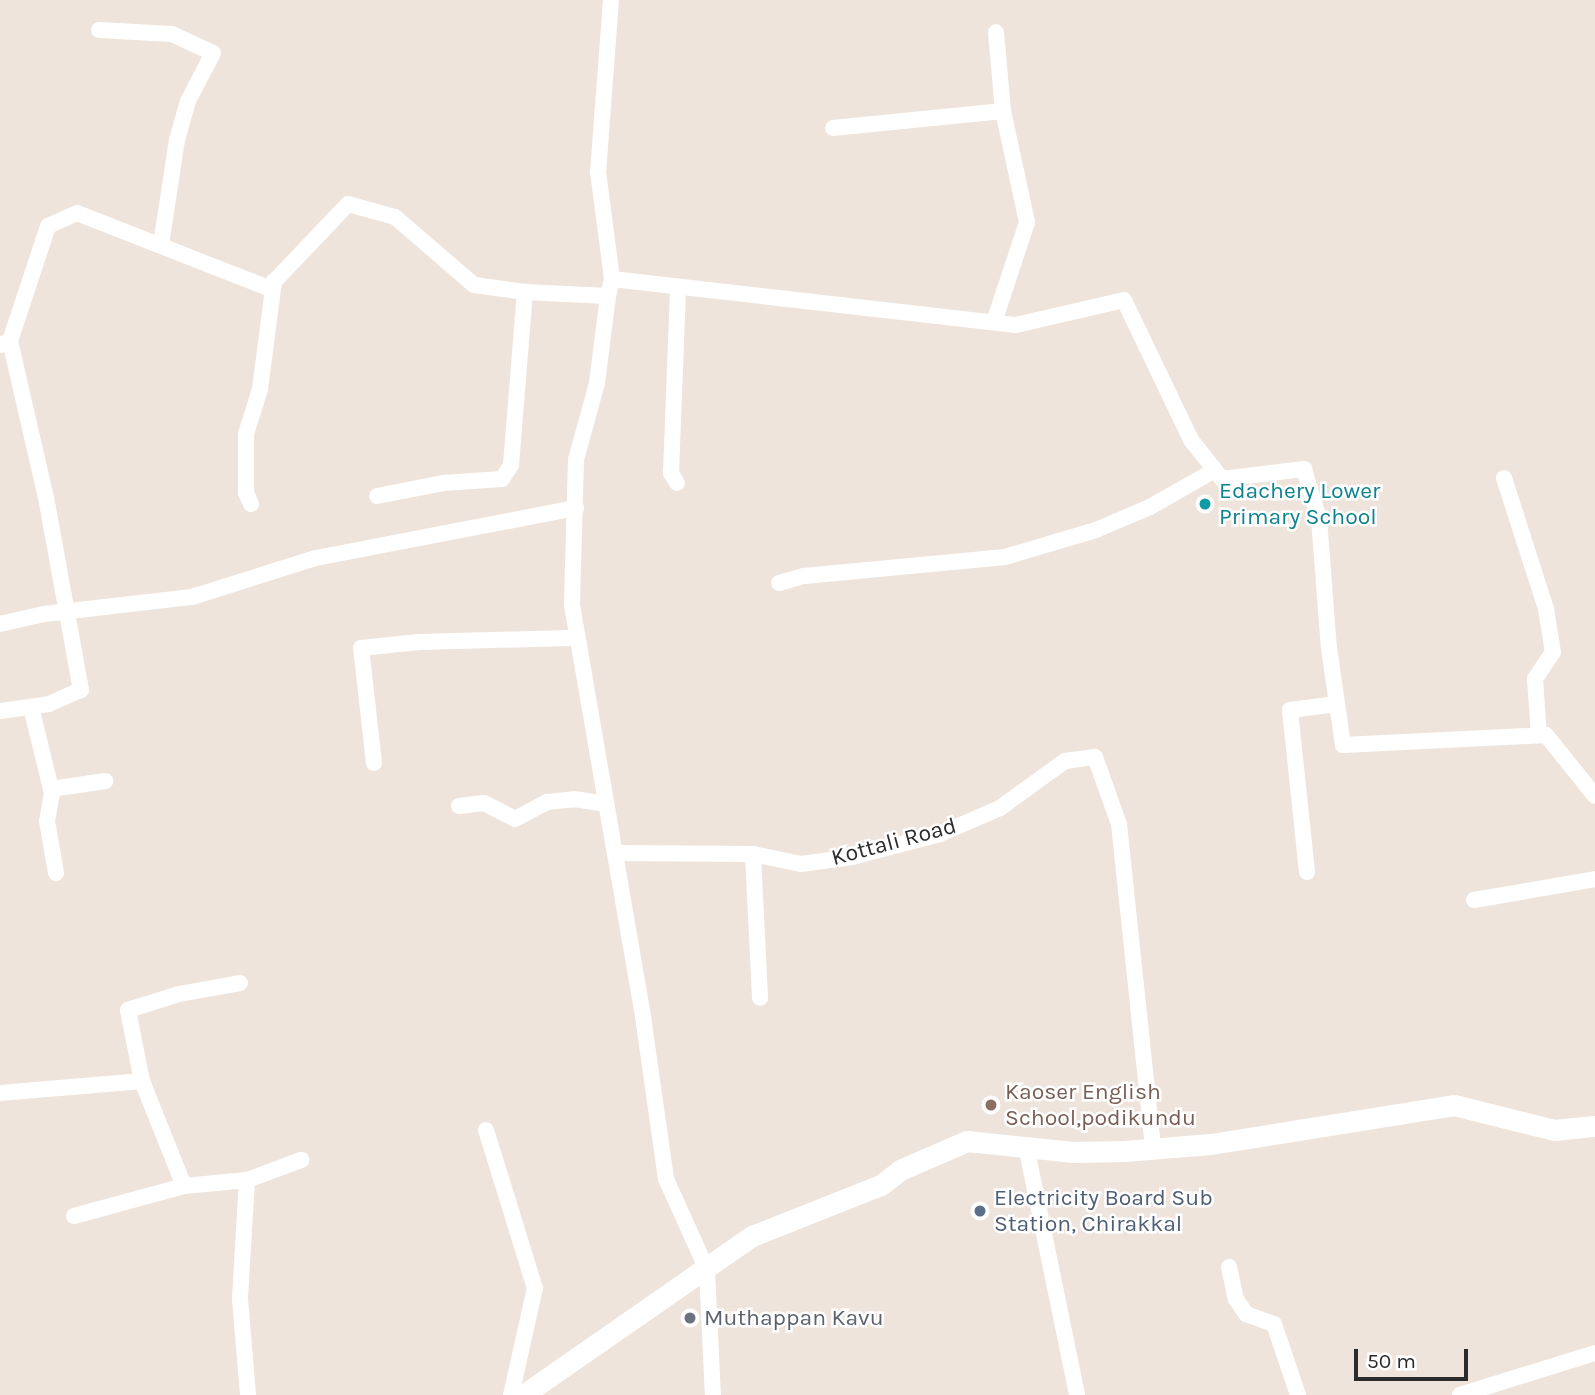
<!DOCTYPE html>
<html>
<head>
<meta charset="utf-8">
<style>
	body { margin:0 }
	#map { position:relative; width:1595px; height:1395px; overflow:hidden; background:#efe4dc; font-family:Karla,sans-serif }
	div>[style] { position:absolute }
	.minor>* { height:16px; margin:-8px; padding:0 8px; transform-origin:8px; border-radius:8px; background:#fff }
	.secondary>* { height:21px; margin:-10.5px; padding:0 10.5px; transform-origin:10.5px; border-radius:10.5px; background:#fff }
	.dots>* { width:19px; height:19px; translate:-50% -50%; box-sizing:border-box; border:4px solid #fff; border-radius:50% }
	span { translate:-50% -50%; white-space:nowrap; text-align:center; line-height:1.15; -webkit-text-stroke:5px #fff; paint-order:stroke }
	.culture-label { font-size:23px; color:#0d838f }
	.left { translate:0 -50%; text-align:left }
	.street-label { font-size:23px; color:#2b2b2b }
	.education-label { font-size:23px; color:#785e54 }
	.service-label { font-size:23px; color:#4e5e75 }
	.worship-label { font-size:23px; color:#5b616d }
	.scale { position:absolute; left:1354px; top:1349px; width:114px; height:32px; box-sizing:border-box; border:4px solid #2b2b2b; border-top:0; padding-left:9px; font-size:21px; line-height:24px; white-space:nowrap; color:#2b2b2b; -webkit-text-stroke:5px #fff; paint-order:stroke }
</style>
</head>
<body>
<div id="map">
	<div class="minor">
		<i style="left:611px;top:0;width:172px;rotate:94.3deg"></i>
		<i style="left:598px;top:172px;width:108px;rotate:82.5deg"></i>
		<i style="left:99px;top:30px;width:73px;rotate:3.1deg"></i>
		<i style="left:172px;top:34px;width:45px;rotate:24.9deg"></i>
		<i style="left:213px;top:53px;width:54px;rotate:117.5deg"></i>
		<i style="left:188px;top:101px;width:41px;rotate:105.8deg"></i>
		<i style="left:177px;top:140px;width:105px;rotate:98.7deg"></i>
		<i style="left:833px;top:128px;width:171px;rotate:-5.7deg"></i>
		<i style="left:608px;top:296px;width:88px;rotate:97.2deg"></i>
		<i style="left:597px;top:383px;width:80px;rotate:105.3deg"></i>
		<i style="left:576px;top:460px;width:145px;rotate:91.6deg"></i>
		<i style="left:572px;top:605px;width:425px;rotate:80.2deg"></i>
		<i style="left:644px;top:1024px;width:157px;rotate:81.9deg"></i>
		<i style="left:666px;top:1179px;width:100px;rotate:65.7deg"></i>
		<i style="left:707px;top:1270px;width:125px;rotate:87.3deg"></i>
		<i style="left:994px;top:322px;width:105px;rotate:-71.7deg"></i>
		<i style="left:1027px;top:222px;width:114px;rotate:-102.2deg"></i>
		<i style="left:1003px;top:111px;width:79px;rotate:-95.1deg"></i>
		<i style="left:0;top:345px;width:11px;rotate:-22deg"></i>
		<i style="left:10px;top:341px;width:121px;rotate:-71.7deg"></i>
		<i style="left:48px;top:226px;width:32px;rotate:-24deg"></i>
		<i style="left:77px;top:213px;width:205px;rotate:21.4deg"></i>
		<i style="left:268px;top:288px;width:116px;rotate:-46.4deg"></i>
		<i style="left:348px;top:204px;width:49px;rotate:15.5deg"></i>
		<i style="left:395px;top:217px;width:104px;rotate:40.7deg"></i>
		<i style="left:474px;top:285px;width:51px;rotate:7.8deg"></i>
		<i style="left:525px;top:292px;width:83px;rotate:2.8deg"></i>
		<i style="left:608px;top:296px;width:17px;rotate:-77deg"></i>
		<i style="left:612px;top:279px;width:407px;rotate:6.5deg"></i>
		<i style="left:1016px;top:325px;width:111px;rotate:-13deg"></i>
		<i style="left:1124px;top:300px;width:155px;rotate:64.4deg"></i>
		<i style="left:1191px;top:440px;width:50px;rotate:51.5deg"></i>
		<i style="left:1222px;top:479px;width:83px;rotate:-7deg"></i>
		<i style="left:1304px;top:469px;width:52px;rotate:73.3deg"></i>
		<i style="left:1319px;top:519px;width:129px;rotate:85.6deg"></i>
		<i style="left:1329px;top:648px;width:98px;rotate:81.8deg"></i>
		<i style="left:1343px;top:745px;width:203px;rotate:-2.8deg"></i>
		<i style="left:1546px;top:735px;width:78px;rotate:51.2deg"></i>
		<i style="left:1504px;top:478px;width:138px;rotate:72.2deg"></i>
		<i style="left:1546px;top:609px;width:44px;rotate:80.8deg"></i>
		<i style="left:1553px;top:652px;width:32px;rotate:124deg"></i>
		<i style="left:1535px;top:679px;width:56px;rotate:85.9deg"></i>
		<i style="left:677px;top:483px;width:12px;rotate:-121deg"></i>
		<i style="left:671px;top:473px;width:185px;rotate:-87.8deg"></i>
		<i style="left:377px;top:496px;width:67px;rotate:-11.1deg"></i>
		<i style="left:443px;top:483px;width:59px;rotate:-3.9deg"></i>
		<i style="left:502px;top:479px;width:17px;rotate:-57deg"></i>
		<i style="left:511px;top:465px;width:174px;rotate:-85.4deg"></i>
		<i style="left:251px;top:504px;width:12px;rotate:-114deg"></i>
		<i style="left:246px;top:493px;width:59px;rotate:-90deg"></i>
		<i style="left:246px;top:434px;width:47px;rotate:-72.7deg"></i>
		<i style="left:260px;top:389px;width:109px;rotate:-82.6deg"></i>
		<i style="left:779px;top:583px;width:26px;rotate:-16deg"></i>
		<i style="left:804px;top:576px;width:202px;rotate:-5.4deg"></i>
		<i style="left:1005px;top:557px;width:95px;rotate:-16.5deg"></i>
		<i style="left:1096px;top:530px;width:59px;rotate:-23.1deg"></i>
		<i style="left:1150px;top:507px;width:73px;rotate:-29.7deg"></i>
		<i style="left:0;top:624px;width:45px;rotate:-12.8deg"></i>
		<i style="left:44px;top:614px;width:149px;rotate:-6.6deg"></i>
		<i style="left:192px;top:597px;width:130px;rotate:-17.5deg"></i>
		<i style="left:316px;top:558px;width:265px;rotate:-10.9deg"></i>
		<i style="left:31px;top:707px;width:89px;rotate:76.3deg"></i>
		<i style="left:52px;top:793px;width:28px;rotate:100deg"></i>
		<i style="left:47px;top:821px;width:53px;rotate:80.2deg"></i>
		<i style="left:0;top:711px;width:49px;rotate:-8.1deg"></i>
		<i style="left:49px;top:704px;width:35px;rotate:-24deg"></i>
		<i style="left:81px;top:690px;width:195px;rotate:-100.3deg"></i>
		<i style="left:46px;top:498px;width:161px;rotate:-102.9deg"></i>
		<i style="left:374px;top:763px;width:116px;rotate:-96.4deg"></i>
		<i style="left:361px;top:648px;width:58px;rotate:-5.9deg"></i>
		<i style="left:419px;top:642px;width:158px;rotate:-1.5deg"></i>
		<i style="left:51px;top:789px;width:55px;rotate:-8.4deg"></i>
		<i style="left:459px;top:806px;width:25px;rotate:-7deg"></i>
		<i style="left:484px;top:803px;width:35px;rotate:27deg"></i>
		<i style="left:515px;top:819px;width:36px;rotate:-28deg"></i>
		<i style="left:547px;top:802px;width:27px;rotate:-6deg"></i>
		<i style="left:574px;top:799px;width:30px;rotate:9deg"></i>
		<i style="left:615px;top:853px;width:138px;rotate:0.4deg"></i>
		<i style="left:753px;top:854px;width:49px;rotate:11.8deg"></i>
		<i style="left:801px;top:864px;width:51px;rotate:-7.8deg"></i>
		<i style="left:852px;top:857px;width:91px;rotate:-14.6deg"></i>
		<i style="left:940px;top:834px;width:65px;rotate:-23.4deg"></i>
		<i style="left:1000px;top:808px;width:80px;rotate:-35.9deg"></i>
		<i style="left:1065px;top:761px;width:30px;rotate:-8deg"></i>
		<i style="left:1095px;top:757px;width:71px;rotate:70.3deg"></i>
		<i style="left:1119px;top:824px;width:327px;rotate:84deg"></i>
		<i style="left:753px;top:854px;width:144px;rotate:87.2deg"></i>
		<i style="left:1307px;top:872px;width:163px;rotate:-96deg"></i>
		<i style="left:1290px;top:710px;width:47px;rotate:-7.3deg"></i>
		<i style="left:1474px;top:900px;width:123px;rotate:-9.8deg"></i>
		<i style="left:142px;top:1081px;width:72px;rotate:-101.2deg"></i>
		<i style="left:128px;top:1010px;width:53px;rotate:-17.4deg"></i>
		<i style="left:179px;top:994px;width:62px;rotate:-10.2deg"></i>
		<i style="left:0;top:1093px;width:143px;rotate:-4.8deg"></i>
		<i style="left:142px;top:1081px;width:113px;rotate:68.2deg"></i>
		<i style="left:486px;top:1130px;width:165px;rotate:72.8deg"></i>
		<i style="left:535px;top:1288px;width:110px;rotate:102.6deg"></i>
		<i style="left:1026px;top:1146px;width:254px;rotate:78.4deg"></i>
		<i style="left:247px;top:1180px;width:58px;rotate:-20.3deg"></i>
		<i style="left:74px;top:1216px;width:114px;rotate:-15.3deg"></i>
		<i style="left:184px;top:1186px;width:63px;rotate:-5.4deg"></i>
		<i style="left:247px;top:1180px;width:119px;rotate:93.4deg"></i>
		<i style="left:240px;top:1299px;width:96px;rotate:85.2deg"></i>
		<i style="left:1229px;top:1267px;width:33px;rotate:78deg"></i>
		<i style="left:1236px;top:1299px;width:18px;rotate:56deg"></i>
		<i style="left:1246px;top:1314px;width:30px;rotate:20deg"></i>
		<i style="left:1274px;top:1324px;width:75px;rotate:71.3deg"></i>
		<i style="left:1460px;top:1395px;width:141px;rotate:-17.3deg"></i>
	</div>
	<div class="secondary">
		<i style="left:523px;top:1395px;width:279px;rotate:-34.8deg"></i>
		<i style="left:752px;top:1236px;width:139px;rotate:-21.6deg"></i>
		<i style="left:881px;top:1185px;width:24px;rotate:-38deg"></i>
		<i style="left:900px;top:1170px;width:73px;rotate:-23.4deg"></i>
		<i style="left:967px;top:1141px;width:107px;rotate:5.9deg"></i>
		<i style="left:1073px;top:1152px;width:51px;rotate:-1.1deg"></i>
		<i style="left:1124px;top:1151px;width:87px;rotate:-4.6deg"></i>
		<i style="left:1211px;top:1144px;width:246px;rotate:-9.1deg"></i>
		<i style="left:1454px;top:1105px;width:103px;rotate:14deg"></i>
		<i style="left:1554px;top:1130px;width:41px;rotate:-5.6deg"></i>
	</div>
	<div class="dots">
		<i style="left:1205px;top:504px;background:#0f9aa8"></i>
		<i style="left:991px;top:1105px;background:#8d6e63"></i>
		<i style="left:980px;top:1211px;background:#5c6f8a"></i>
		<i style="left:690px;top:1318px;background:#6b7280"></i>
	</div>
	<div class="culture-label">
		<span class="left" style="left:1219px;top:504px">Edachery Lower<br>Primary School</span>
	</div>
	<div class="street-label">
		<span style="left:894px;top:842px;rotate:-15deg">Kottali Road</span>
	</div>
	<div class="education-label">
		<span class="left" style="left:1005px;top:1105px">Kaoser English<br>School,podikundu</span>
	</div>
	<div class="service-label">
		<span class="left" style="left:994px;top:1211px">Electricity Board Sub<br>Station, Chirakkal</span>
	</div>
	<div class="worship-label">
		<span class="left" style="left:704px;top:1318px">Muthappan Kavu</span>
	</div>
	<div class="scale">50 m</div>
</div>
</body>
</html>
